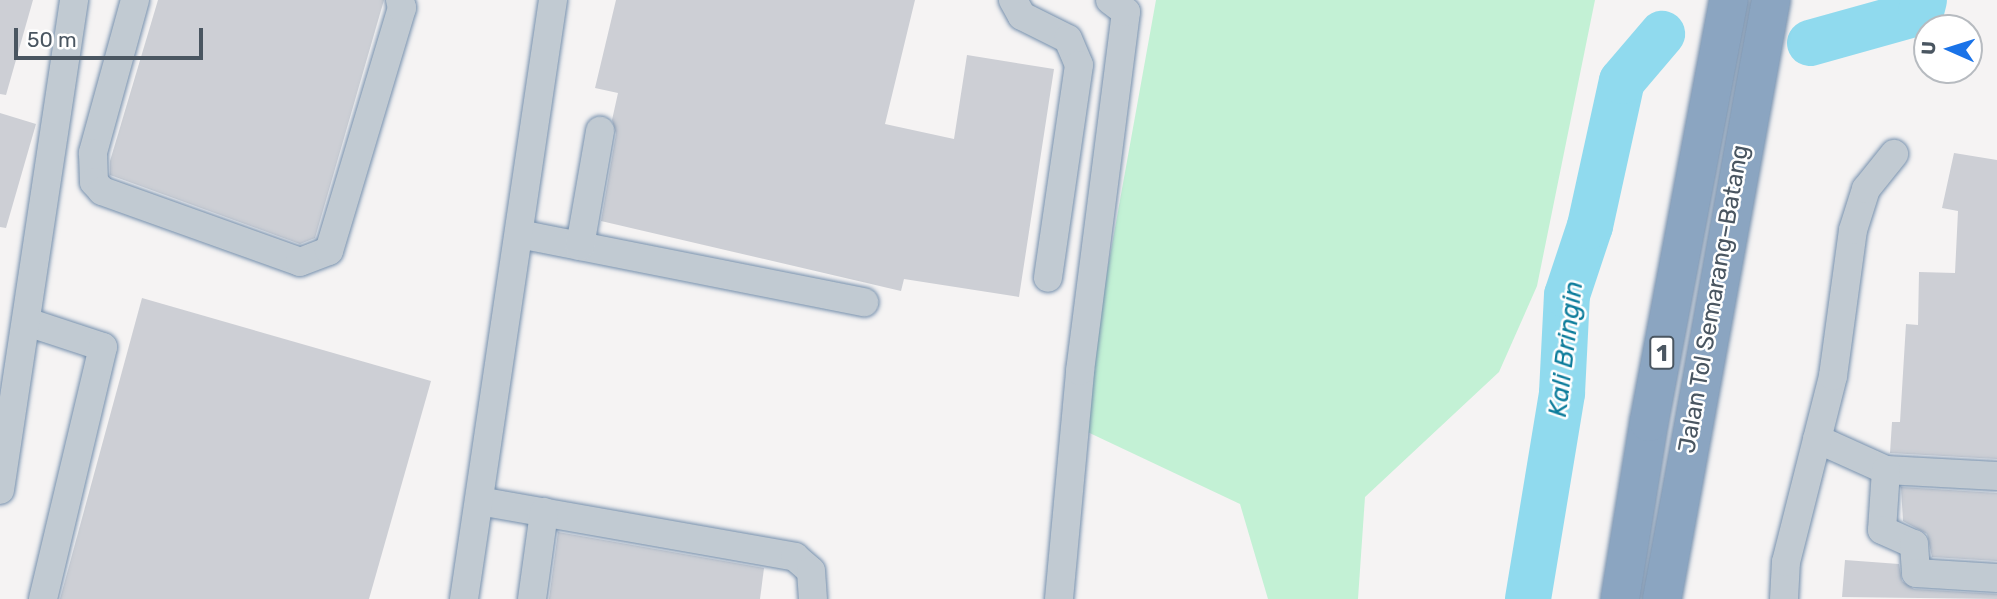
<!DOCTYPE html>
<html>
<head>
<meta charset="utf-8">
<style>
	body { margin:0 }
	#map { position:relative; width:1997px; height:599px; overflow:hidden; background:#f5f3f3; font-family:Rubik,sans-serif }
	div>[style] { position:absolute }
	.green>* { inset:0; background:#c3f1d5 }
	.river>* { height:46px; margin:-23px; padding:0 23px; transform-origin:23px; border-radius:23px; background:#90daee }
	.building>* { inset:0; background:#cdcfd5 }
	.roads { filter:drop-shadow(0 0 2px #7690ad) drop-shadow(0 0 2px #7690ad) }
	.minor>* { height:28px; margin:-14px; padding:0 14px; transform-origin:14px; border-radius:14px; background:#c1cad2 }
	.highway>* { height:38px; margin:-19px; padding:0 19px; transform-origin:19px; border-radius:19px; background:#8ba5c1 }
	span { translate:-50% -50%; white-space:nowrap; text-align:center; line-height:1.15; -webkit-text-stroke:5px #fff; paint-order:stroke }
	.shield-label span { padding:2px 5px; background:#fff; border:2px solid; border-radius:5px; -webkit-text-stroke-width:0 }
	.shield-label { font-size:23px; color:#4a5661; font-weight:700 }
	.street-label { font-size:24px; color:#4a5661 }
	.water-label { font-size:26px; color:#0c7c9b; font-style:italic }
	.north { position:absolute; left:1913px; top:14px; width:70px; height:70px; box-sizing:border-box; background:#fff; border:2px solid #b7bbc0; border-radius:50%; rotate:273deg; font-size:19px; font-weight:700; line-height:28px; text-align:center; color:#4a5661 }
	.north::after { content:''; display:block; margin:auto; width:24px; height:32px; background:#1a73e8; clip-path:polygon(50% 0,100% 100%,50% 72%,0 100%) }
	.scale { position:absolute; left:14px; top:28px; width:189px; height:32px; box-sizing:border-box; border:4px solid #4a5661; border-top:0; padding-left:9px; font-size:21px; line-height:24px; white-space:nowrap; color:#4a5661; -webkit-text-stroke:5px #fff; paint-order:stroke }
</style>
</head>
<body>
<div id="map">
	<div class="green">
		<i style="clip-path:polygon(1156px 0,1595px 0,1537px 286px,1499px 372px,1365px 497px,1358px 599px,1268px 599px,1240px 504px,1079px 428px)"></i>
	</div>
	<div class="river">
		<i style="left:1810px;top:43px;width:115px;rotate:-15.6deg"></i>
		<i style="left:1921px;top:12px;width:12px;rotate:-76deg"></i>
		<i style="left:1528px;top:599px;width:209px;rotate:-80.6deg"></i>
		<i style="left:1562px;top:393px;width:98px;rotate:-87.1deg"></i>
		<i style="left:1567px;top:295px;width:73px;rotate:-71.6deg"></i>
		<i style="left:1590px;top:226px;width:148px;rotate:-77.6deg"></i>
		<i style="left:1622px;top:81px;width:62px;rotate:-49.6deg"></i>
	</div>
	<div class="building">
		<i style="clip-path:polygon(0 0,33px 0,6px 95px,0 94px)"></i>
		<i style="clip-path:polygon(158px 0,384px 0,315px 238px,300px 244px,110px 175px,110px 161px)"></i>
		<i style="clip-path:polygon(616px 0,915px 0,885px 124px,954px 139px,967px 55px,1054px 69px,1019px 297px,904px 279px,901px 291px,601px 221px,616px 134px,612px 120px,618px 93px,595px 88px)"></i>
		<i style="clip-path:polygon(0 113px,36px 124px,6px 228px,0 227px)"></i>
		<i style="clip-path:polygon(1954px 153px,1997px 160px,1997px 459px,1890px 453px,1892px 422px,1900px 422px,1906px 324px,1918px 325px,1919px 272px,1955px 273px,1958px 211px,1942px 208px)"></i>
		<i style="clip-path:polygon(142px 298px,431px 381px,369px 599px,60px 599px)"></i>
		<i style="clip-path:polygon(1901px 487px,1997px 493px,1997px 561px,1932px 557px,1927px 534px,1903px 521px)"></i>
		<i style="clip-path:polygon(558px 532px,764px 568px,760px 599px,549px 599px)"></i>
		<i style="clip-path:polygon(1845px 560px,1899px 564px,1902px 581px,1914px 589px,1997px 594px,1997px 599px,1842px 597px)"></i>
	</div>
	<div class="roads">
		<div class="minor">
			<i style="left:135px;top:0;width:159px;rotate:105.4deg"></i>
			<i style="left:93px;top:153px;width:29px;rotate:88deg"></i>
			<i style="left:94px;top:182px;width:12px;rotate:48deg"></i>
			<i style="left:102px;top:191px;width:210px;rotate:19.7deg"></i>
			<i style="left:300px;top:262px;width:31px;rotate:-21deg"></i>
			<i style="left:329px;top:251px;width:254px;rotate:-73.3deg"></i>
			<i style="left:402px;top:8px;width:8px;rotate:-104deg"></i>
			<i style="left:1013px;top:0;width:18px;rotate:61deg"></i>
			<i style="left:1022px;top:16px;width:51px;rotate:26.6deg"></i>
			<i style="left:1068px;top:39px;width:28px;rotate:67deg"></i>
			<i style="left:1079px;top:65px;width:215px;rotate:98.3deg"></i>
			<i style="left:519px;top:234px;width:352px;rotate:11.2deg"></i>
			<i style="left:580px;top:246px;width:117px;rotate:-80.1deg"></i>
			<i style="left:27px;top:322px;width:80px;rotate:18.2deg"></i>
			<i style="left:103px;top:347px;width:259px;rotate:103.4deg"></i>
			<i style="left:1817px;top:439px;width:76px;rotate:24.2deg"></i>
			<i style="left:1997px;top:476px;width:111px;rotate:-176.9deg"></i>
			<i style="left:1886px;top:470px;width:60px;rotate:93.8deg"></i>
			<i style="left:1882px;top:530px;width:35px;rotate:24deg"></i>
			<i style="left:1914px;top:544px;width:29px;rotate:86deg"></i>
			<i style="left:1916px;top:573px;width:81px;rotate:3.5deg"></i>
			<i style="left:0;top:490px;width:496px;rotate:-81.4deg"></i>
			<i style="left:479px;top:501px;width:321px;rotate:10deg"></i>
			<i style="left:795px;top:557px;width:21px;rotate:41deg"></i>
			<i style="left:811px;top:571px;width:28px;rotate:86deg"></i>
			<i style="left:464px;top:599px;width:606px;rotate:-81.55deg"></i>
			<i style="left:532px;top:599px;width:88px;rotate:-82.1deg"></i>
			<i style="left:1059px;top:599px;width:229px;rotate:-84.7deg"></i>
			<i style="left:1080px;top:371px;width:362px;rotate:-82.7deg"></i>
			<i style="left:1126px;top:12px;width:20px;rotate:-143deg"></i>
			<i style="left:1784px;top:599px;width:37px;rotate:-87deg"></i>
			<i style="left:1786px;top:562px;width:192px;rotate:-75.8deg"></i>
			<i style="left:1833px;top:376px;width:147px;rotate:-82.2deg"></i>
			<i style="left:1853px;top:230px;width:43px;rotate:-72.4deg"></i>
			<i style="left:1866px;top:189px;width:45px;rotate:-51.3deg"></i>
		</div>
		<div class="highway">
			<i style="left:1620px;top:599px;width:179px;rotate:-80.7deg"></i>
			<i style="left:1649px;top:422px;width:430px;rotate:-79.3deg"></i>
			<i style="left:1662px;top:599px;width:609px;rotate:-79.69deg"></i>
		</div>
	</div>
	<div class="shield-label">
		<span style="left:1662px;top:353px">1</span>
	</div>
	<div class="street-label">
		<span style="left:1714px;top:299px;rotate:-80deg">Jalan Tol Semarang–Batang</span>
	</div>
	<div class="water-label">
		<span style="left:1566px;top:349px;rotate:-83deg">Kali Bringin</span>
	</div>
	<div class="north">U</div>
	<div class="scale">50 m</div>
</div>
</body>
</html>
